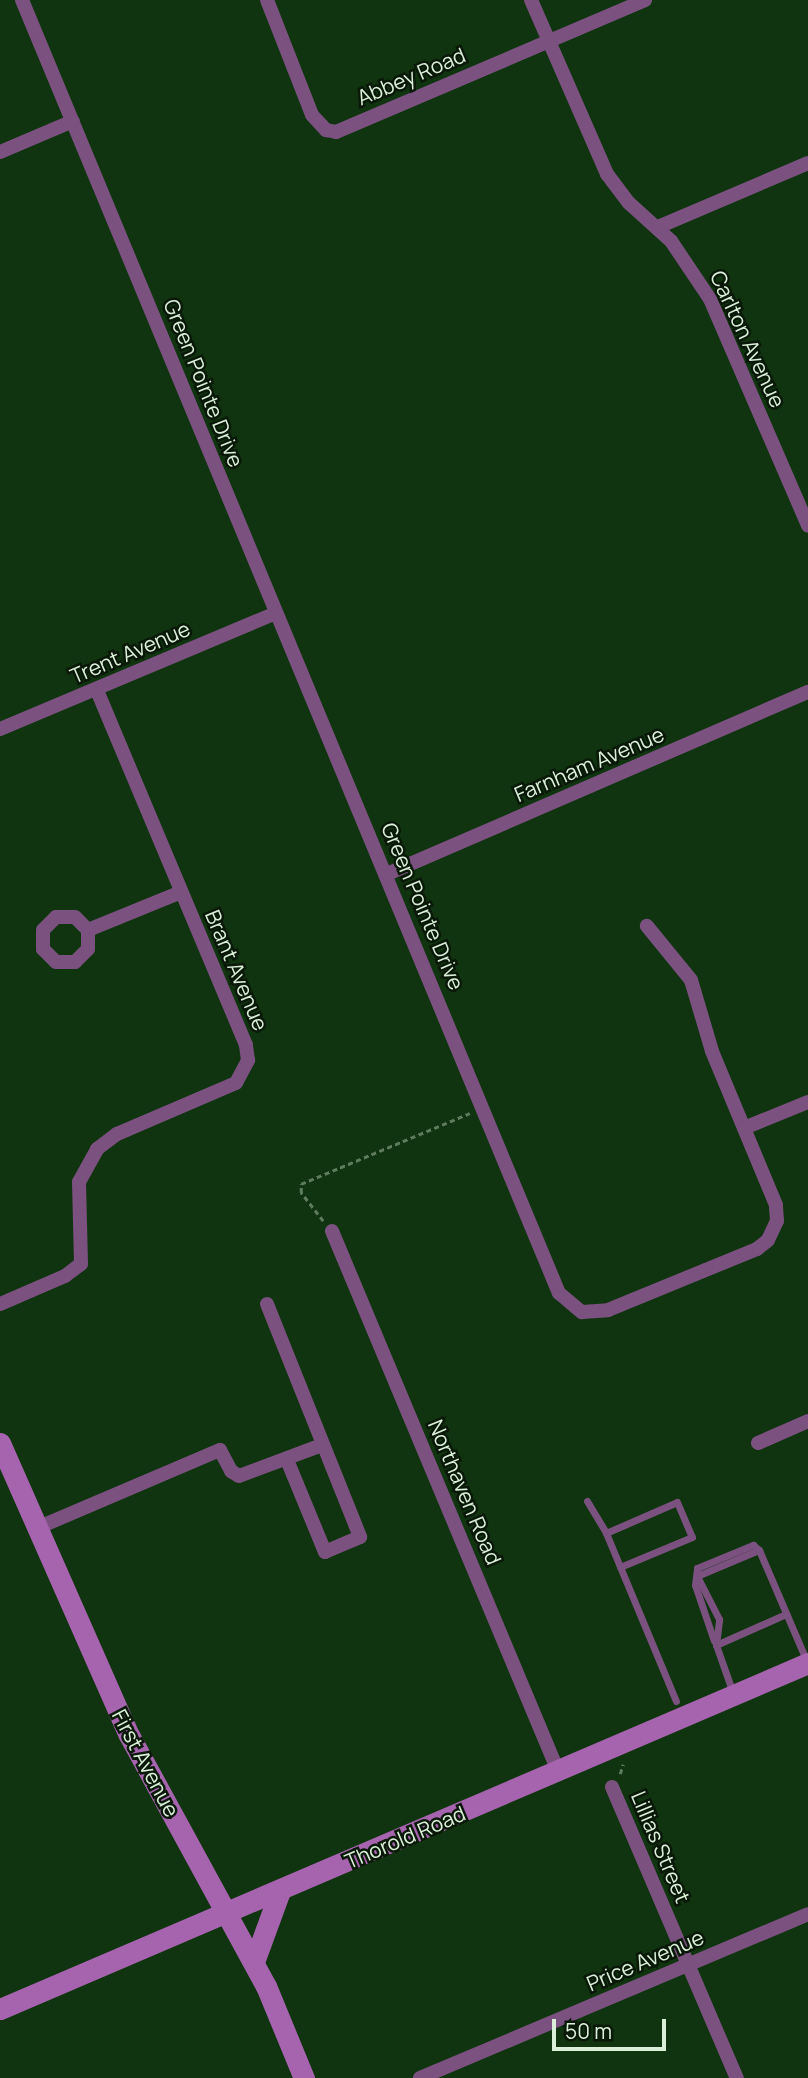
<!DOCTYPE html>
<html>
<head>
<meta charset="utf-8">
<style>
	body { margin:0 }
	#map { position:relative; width:808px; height:2078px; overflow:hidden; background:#113410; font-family:Manrope,sans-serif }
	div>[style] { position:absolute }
	.path>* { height:2.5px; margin-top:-1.25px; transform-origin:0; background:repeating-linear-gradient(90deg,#5e7c5d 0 5px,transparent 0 8.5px) }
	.lane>* { height:7px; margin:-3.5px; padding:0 3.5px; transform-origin:3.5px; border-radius:3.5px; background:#7a517f }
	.street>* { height:14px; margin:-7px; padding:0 7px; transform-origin:7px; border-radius:7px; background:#7a517f }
	.secondary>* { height:21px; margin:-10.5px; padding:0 10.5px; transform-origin:10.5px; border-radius:10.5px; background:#a664ae }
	span { translate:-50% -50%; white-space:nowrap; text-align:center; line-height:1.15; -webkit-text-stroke:5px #091808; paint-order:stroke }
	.street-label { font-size:21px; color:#daefd8 }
	.scale { position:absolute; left:552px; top:2019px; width:114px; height:32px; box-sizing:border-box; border:4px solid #daefd8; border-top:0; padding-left:9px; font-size:21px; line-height:24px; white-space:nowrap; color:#daefd8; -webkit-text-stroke:5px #091808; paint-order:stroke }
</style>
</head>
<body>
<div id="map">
	<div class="path">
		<i style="left:323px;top:1221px;width:36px;rotate:-128deg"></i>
		<i style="left:301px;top:1193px;width:9px;rotate:-90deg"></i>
		<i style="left:301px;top:1184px;width:183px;rotate:-22.8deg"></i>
		<i style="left:620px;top:1774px;width:10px;rotate:-73deg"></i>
	</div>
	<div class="lane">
		<i style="left:587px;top:1501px;width:37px;rotate:59deg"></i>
		<i style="left:606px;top:1533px;width:182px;rotate:67.4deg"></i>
		<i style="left:606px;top:1533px;width:77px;rotate:-23.6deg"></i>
		<i style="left:677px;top:1502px;width:38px;rotate:67deg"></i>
		<i style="left:692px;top:1537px;width:78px;rotate:157.4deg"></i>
		<i style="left:714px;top:1641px;width:59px;rotate:-108.7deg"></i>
		<i style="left:695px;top:1585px;width:17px;rotate:-83deg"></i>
		<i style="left:697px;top:1568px;width:61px;rotate:-22.3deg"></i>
		<i style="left:753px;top:1545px;width:8px;rotate:40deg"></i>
		<i style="left:716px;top:1645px;width:26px;rotate:-83deg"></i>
		<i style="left:719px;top:1619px;width:48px;rotate:-117.1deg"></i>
		<i style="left:697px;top:1576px;width:67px;rotate:-22.8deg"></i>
		<i style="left:759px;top:1550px;width:122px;rotate:66.8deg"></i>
		<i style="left:733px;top:1693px;width:51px;rotate:-109.5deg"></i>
		<i style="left:716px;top:1645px;width:77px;rotate:-23.9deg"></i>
	</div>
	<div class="street">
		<i style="left:22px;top:0;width:1400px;rotate:67.45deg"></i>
		<i style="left:559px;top:1293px;width:30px;rotate:40deg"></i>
		<i style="left:582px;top:1312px;width:26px;rotate:-4deg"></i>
		<i style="left:608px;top:1310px;width:161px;rotate:-22.3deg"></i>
		<i style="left:757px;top:1249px;width:14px;rotate:-39deg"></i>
		<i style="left:768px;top:1240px;width:21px;rotate:-65deg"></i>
		<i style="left:777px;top:1221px;width:16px;rotate:-94deg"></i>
		<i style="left:776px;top:1205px;width:167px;rotate:-112.6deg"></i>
		<i style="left:712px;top:1051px;width:74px;rotate:-106.5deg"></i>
		<i style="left:691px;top:980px;width:70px;rotate:-129.2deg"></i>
		<i style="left:267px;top:0;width:123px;rotate:68.6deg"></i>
		<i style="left:312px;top:115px;width:21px;rotate:47deg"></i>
		<i style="left:326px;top:130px;width:10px;rotate:11deg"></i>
		<i style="left:336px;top:132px;width:336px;rotate:-23.1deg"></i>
		<i style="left:531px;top:0;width:190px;rotate:66.4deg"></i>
		<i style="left:607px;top:174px;width:36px;rotate:53deg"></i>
		<i style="left:629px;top:203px;width:57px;rotate:42.1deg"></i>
		<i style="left:671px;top:241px;width:70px;rotate:56.1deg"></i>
		<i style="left:710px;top:299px;width:247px;rotate:66.6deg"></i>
		<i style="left:0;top:152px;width:79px;rotate:-23deg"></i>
		<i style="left:658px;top:227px;width:163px;rotate:-23.1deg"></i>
		<i style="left:0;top:729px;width:299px;rotate:-22.8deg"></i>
		<i style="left:387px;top:874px;width:459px;rotate:-23.4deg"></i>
		<i style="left:88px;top:930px;width:18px;rotate:-135deg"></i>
		<i style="left:75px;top:917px;width:19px;rotate:180deg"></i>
		<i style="left:56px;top:917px;width:18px;rotate:135deg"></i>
		<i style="left:43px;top:930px;width:19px;rotate:90deg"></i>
		<i style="left:43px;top:949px;width:18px;rotate:45deg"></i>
		<i style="left:56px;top:962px;width:19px"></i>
		<i style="left:75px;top:962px;width:18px;rotate:-45deg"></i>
		<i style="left:88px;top:949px;width:19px;rotate:-90deg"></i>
		<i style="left:88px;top:930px;width:100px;rotate:-22.2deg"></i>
		<i style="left:744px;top:1128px;width:69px;rotate:-22.1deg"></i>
		<i style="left:332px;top:1231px;width:585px;rotate:67.29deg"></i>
		<i style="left:0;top:1304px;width:71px;rotate:-23.3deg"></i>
		<i style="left:65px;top:1276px;width:20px;rotate:-37deg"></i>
		<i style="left:81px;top:1264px;width:82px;rotate:-91.4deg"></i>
		<i style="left:79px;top:1182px;width:38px;rotate:-61deg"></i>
		<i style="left:97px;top:1149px;width:25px;rotate:-37deg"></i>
		<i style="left:117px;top:1134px;width:129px;rotate:-23.2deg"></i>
		<i style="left:236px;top:1083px;width:26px;rotate:-62deg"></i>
		<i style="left:248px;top:1060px;width:15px;rotate:-98deg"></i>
		<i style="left:246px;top:1045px;width:385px;rotate:-112.8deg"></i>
		<i style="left:267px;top:1304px;width:251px;rotate:68.2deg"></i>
		<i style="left:360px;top:1537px;width:38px;rotate:157deg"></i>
		<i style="left:325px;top:1552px;width:100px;rotate:-112.4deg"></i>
		<i style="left:758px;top:1443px;width:55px;rotate:-23.7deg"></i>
		<i style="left:37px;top:1528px;width:199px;rotate:-23.1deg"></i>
		<i style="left:220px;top:1450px;width:24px;rotate:62deg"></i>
		<i style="left:231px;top:1471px;width:9px;rotate:32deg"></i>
		<i style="left:239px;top:1476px;width:89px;rotate:-20.5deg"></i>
		<i style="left:612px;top:1787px;width:317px;rotate:66.8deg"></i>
		<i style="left:420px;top:2078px;width:421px;rotate:-22.9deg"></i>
	</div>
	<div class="secondary">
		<i style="left:0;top:1443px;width:319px;rotate:66.2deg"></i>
		<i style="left:129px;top:1735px;width:286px;rotate:61.4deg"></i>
		<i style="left:266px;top:1986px;width:100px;rotate:67.6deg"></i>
		<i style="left:254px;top:1962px;width:76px;rotate:-69.9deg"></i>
		<i style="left:0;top:2009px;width:879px;rotate:-23.18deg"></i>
	</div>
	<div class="street-label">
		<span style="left:411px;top:76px;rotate:-23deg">Abbey Road</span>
		<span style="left:748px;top:339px;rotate:65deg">Carlton Avenue</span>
		<span style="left:204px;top:383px;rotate:68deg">Green Pointe Drive</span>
		<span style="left:130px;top:652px;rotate:-23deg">Trent Avenue</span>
		<span style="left:589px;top:764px;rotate:-23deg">Farnham Avenue</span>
		<span style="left:423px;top:906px;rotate:67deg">Green Pointe Drive</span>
		<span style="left:237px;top:970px;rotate:67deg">Brant Avenue</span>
		<span style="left:465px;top:1492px;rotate:67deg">Northaven Road</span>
		<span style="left:146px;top:1763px;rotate:62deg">First Avenue</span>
		<span style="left:405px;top:1837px;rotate:-23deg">Thorold Road</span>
		<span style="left:661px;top:1847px;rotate:67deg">Lillias Street</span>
		<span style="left:645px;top:1960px;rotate:-23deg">Price Avenue</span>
	</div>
	<div class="scale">50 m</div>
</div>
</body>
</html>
